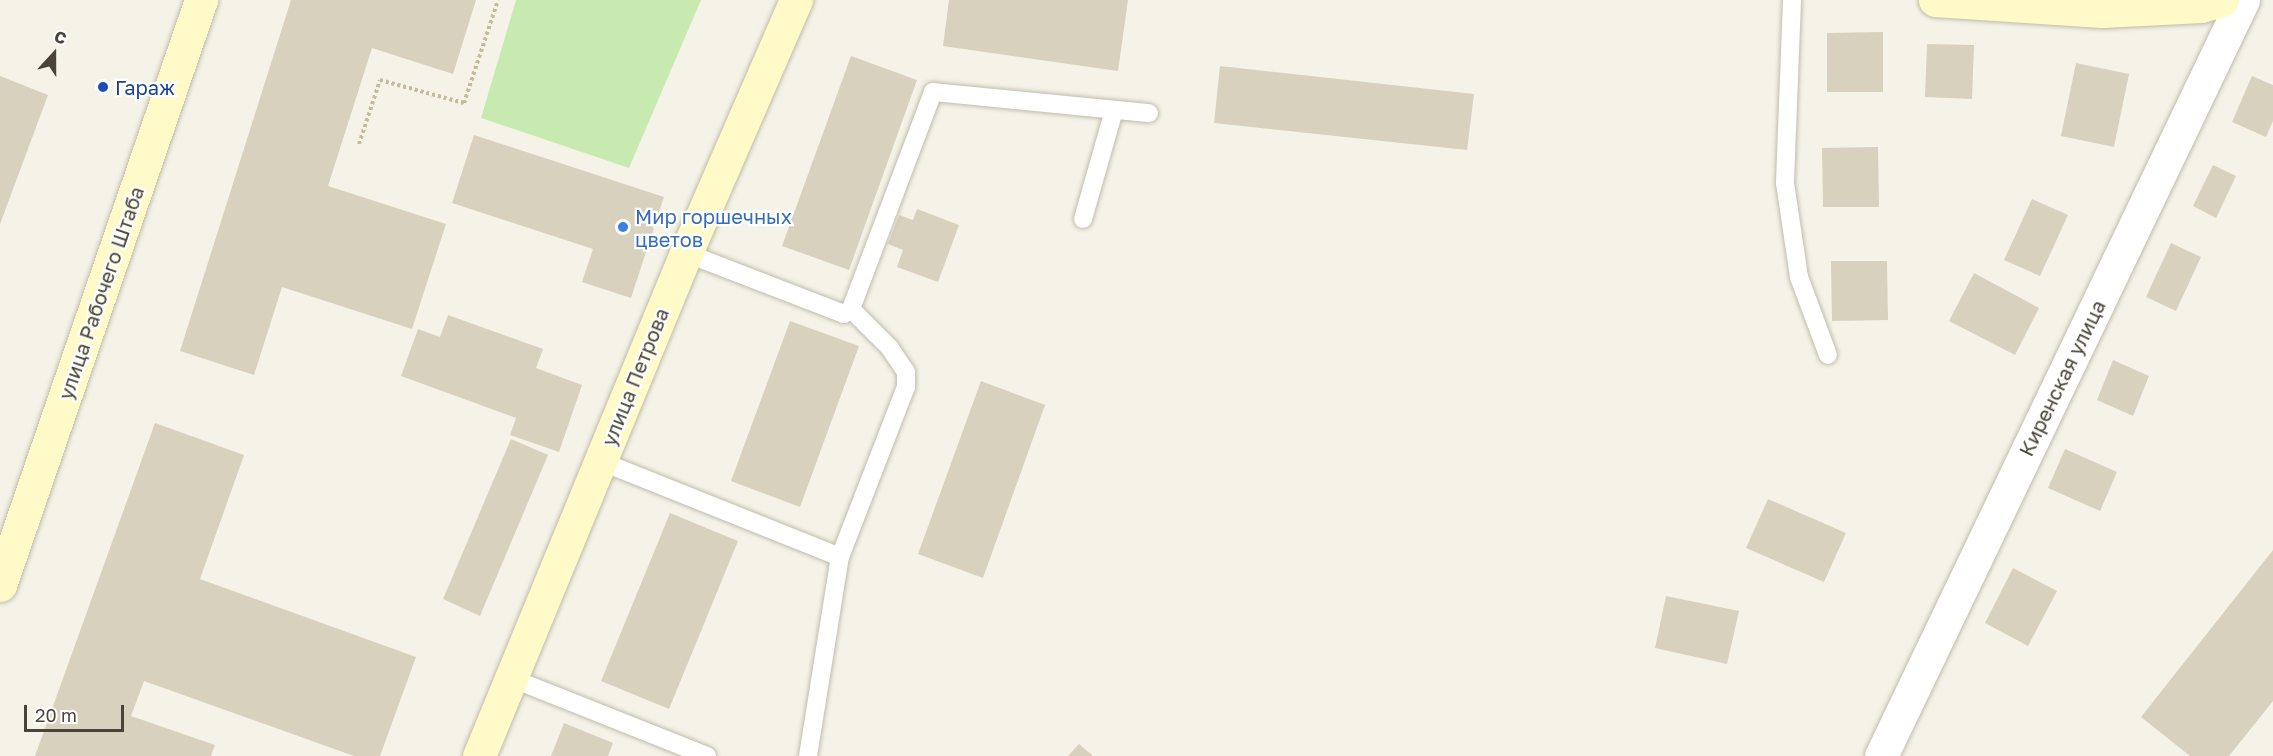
<!DOCTYPE html>
<html>
<head>
<meta charset="utf-8">
<style>
	body { margin:0 }
	#map { position:relative; width:2273px; height:756px; overflow:hidden; background:#f5f3e8; font-family:"Golos Text",sans-serif }
	div>[style] { position:absolute }
	.green>* { inset:0; background:#c7eab0 }
	.building>* { inset:0; background:#d7d1bd }
	.path>* { height:4px; margin-top:-2px; transform-origin:0; background:repeating-linear-gradient(90deg,#c3bb9b 0 3px,transparent 0 6px) }
	.roads { filter:drop-shadow(0 0 2px #c1bcab) drop-shadow(0 0 2px #c1bcab) }
	.lane>* { height:18px; margin:-9px; padding:0 9px; transform-origin:9px; border-radius:9px; background:#fff }
	.street>* { height:33px; margin:-16.5px; padding:0 16.5px; transform-origin:16.5px; border-radius:16.5px; background:#fff }
	.secondary>* { height:33px; margin:-16.5px; padding:0 16.5px; transform-origin:16.5px; border-radius:16.5px; background:#fffac8 }
	.dots>* { width:16px; height:16px; translate:-50% -50%; box-sizing:border-box; border:3px solid #fff; border-radius:50% }
	span { translate:-50% -50%; white-space:nowrap; text-align:center; line-height:1.15; -webkit-text-stroke:4.5px #fff; paint-order:stroke }
	.transit-label { font-size:20px; color:#164399 }
	.left { translate:0 -50%; text-align:left }
	.shop-label { font-size:20px; color:#366cbe }
	.street-label { font-size:20px; color:#494437 }
	.north { position:absolute; left:24px; top:24px; width:60px; height:60px; -webkit-text-stroke:4px #fff; paint-order:stroke; rotate:21deg; font-size:16px; font-weight:700; line-height:24px; text-align:center; color:#494437 }
	.north::after { content:''; display:block; margin:auto; width:21px; height:27px; background:#494437; clip-path:polygon(50% 0,100% 100%,50% 72%,0 100%) }
	.scale { position:absolute; left:24px; top:705px; width:100px; height:27px; box-sizing:border-box; border:3px solid #494437; border-top:0; padding-left:8px; font-size:18px; line-height:21px; white-space:nowrap; color:#494437; -webkit-text-stroke:4px #fff; paint-order:stroke }
</style>
</head>
<body>
<div id="map">
	<div class="green">
		<i style="clip-path:polygon(516px 0,701px 0,629px 168px,481px 118px)"></i>
	</div>
	<div class="building">
		<i style="clip-path:polygon(291px 0,476px 0,453px 74px,372px 48px,328px 186px,446px 224px,412px 329px,282px 287px,254px 375px,180px 351px)"></i>
		<i style="clip-path:polygon(949px 0,1128px 0,1118px 71px,943px 46px)"></i>
		<i style="clip-path:polygon(1883px 32px,1883px 92px,1827px 92px,1827px 33px)"></i>
		<i style="clip-path:polygon(1927px 44px,1974px 45px,1972px 99px,1925px 97px)"></i>
		<i style="clip-path:polygon(851px 56px,917px 80px,849px 270px,782px 246px)"></i>
		<i style="clip-path:polygon(2076px 63px,2129px 74px,2114px 147px,2061px 136px)"></i>
		<i style="clip-path:polygon(1220px 66px,1474px 94px,1467px 150px,1214px 123px)"></i>
		<i style="clip-path:polygon(0 76px,48px 95px,0 224px)"></i>
		<i style="clip-path:polygon(2252px 76px,2273px 85px,2273px 121px,2266px 137px,2232px 122px)"></i>
		<i style="clip-path:polygon(474px 135px,664px 197px,631px 298px,582px 282px,593px 249px,452px 203px)"></i>
		<i style="clip-path:polygon(1878px 147px,1879px 207px,1823px 207px,1822px 148px)"></i>
		<i style="clip-path:polygon(2213px 165px,2236px 176px,2216px 218px,2193px 206px)"></i>
		<i style="clip-path:polygon(2032px 199px,2068px 215px,2040px 276px,2004px 260px)"></i>
		<i style="clip-path:polygon(917px 209px,959px 225px,938px 282px,897px 267px,903px 250px,888px 244px,899px 215px,913px 220px)"></i>
		<i style="clip-path:polygon(2171px 243px,2201px 257px,2176px 311px,2146px 297px)"></i>
		<i style="clip-path:polygon(1831px 261px,1887px 261px,1888px 320px,1832px 321px)"></i>
		<i style="clip-path:polygon(1974px 273px,2039px 308px,2015px 355px,1949px 321px)"></i>
		<i style="clip-path:polygon(448px 315px,543px 349px,536px 368px,582px 385px,559px 452px,510px 435px,516px 418px,401px 376px,418px 329px,440px 337px)"></i>
		<i style="clip-path:polygon(790px 321px,859px 346px,800px 507px,731px 481px)"></i>
		<i style="clip-path:polygon(2113px 360px,2149px 376px,2133px 416px,2097px 400px)"></i>
		<i style="clip-path:polygon(981px 381px,1045px 405px,983px 578px,918px 554px)"></i>
		<i style="clip-path:polygon(155px 423px,244px 455px,200px 579px,416px 657px,380px 756px,354px 756px,144px 681px,131px 716px,215px 745px,211px 756px,35px 756px)"></i>
		<i style="clip-path:polygon(511px 439px,548px 455px,480px 616px,443px 599px)"></i>
		<i style="clip-path:polygon(2065px 449px,2117px 472px,2100px 511px,2048px 488px)"></i>
		<i style="clip-path:polygon(1768px 499px,1846px 533px,1824px 582px,1746px 548px)"></i>
		<i style="clip-path:polygon(670px 513px,738px 541px,669px 709px,601px 681px)"></i>
		<i style="clip-path:polygon(2273px 550px,2273px 701px,2229px 756px,2190px 756px,2141px 717px)"></i>
		<i style="clip-path:polygon(2013px 568px,2057px 591px,2028px 646px,1985px 623px)"></i>
		<i style="clip-path:polygon(1666px 596px,1739px 611px,1727px 664px,1655px 648px)"></i>
		<i style="clip-path:polygon(564px 723px,613px 743px,608px 756px,551px 756px)"></i>
		<i style="clip-path:polygon(1079px 744px,1093px 756px,1068px 756px)"></i>
	</div>
	<div class="path">
		<i style="left:359px;top:144px;width:67px;rotate:-71.8deg"></i>
		<i style="left:380px;top:80px;width:87px;rotate:15.3deg"></i>
		<i style="left:464px;top:103px;width:108px;rotate:-71.7deg"></i>
	</div>
	<div class="roads">
		<div class="lane">
			<i style="left:1792px;top:0;width:183px;rotate:92.2deg"></i>
			<i style="left:1785px;top:183px;width:95px;rotate:81.5deg"></i>
			<i style="left:1799px;top:277px;width:83px;rotate:69.6deg"></i>
			<i style="left:1083px;top:219px;width:113px;rotate:-74.1deg"></i>
			<i style="left:686px;top:253px;width:169px;rotate:21.1deg"></i>
			<i style="left:844px;top:314px;width:9px;rotate:-36deg"></i>
			<i style="left:851px;top:309px;width:232px;rotate:-69.3deg"></i>
			<i style="left:933px;top:92px;width:217px;rotate:5.6deg"></i>
			<i style="left:600px;top:461px;width:258px;rotate:21.8deg"></i>
			<i style="left:511px;top:678px;width:211px;rotate:21.7deg"></i>
			<i style="left:808px;top:756px;width:202px;rotate:-80.9deg"></i>
			<i style="left:840px;top:557px;width:182px;rotate:-68.8deg"></i>
			<i style="left:906px;top:387px;width:15px;rotate:-90deg"></i>
			<i style="left:906px;top:372px;width:29px;rotate:-124deg"></i>
			<i style="left:890px;top:348px;width:55px;rotate:-135deg"></i>
		</div>
		<div class="street">
			<i style="left:1881px;top:756px;width:838px;rotate:-64.41deg"></i>
		</div>
		<div class="secondary">
			<i style="left:1935px;top:0;width:167px;rotate:3.8deg"></i>
			<i style="left:2102px;top:11px;width:99px;rotate:-2.9deg"></i>
			<i style="left:2201px;top:6px;width:22px;rotate:-16deg"></i>
			<i style="left:0;top:585px;width:619px;rotate:-71.04deg"></i>
			<i style="left:479px;top:756px;width:544px;rotate:-67.63deg"></i>
			<i style="left:686px;top:253px;width:276px;rotate:-66.5deg"></i>
		</div>
	</div>
	<div class="dots">
		<i style="left:103px;top:87px;background:#1a4fb4"></i>
		<i style="left:623px;top:227px;background:#3f7fe0"></i>
	</div>
	<div class="transit-label">
		<span class="left" style="left:115px;top:87px">Гараж</span>
	</div>
	<div class="shop-label">
		<span class="left" style="left:635px;top:228px">Мир горшечных<br>цветов</span>
	</div>
	<div class="street-label">
		<span style="left:101px;top:293px;rotate:-71deg">улица Рабочего Штаба</span>
		<span style="left:635px;top:377px;rotate:-68deg">улица Петрова</span>
		<span style="left:2062px;top:378px;rotate:-64deg">Киренская улица</span>
	</div>
	<div class="north">С</div>
	<div class="scale">20 m</div>
</div>
</body>
</html>
